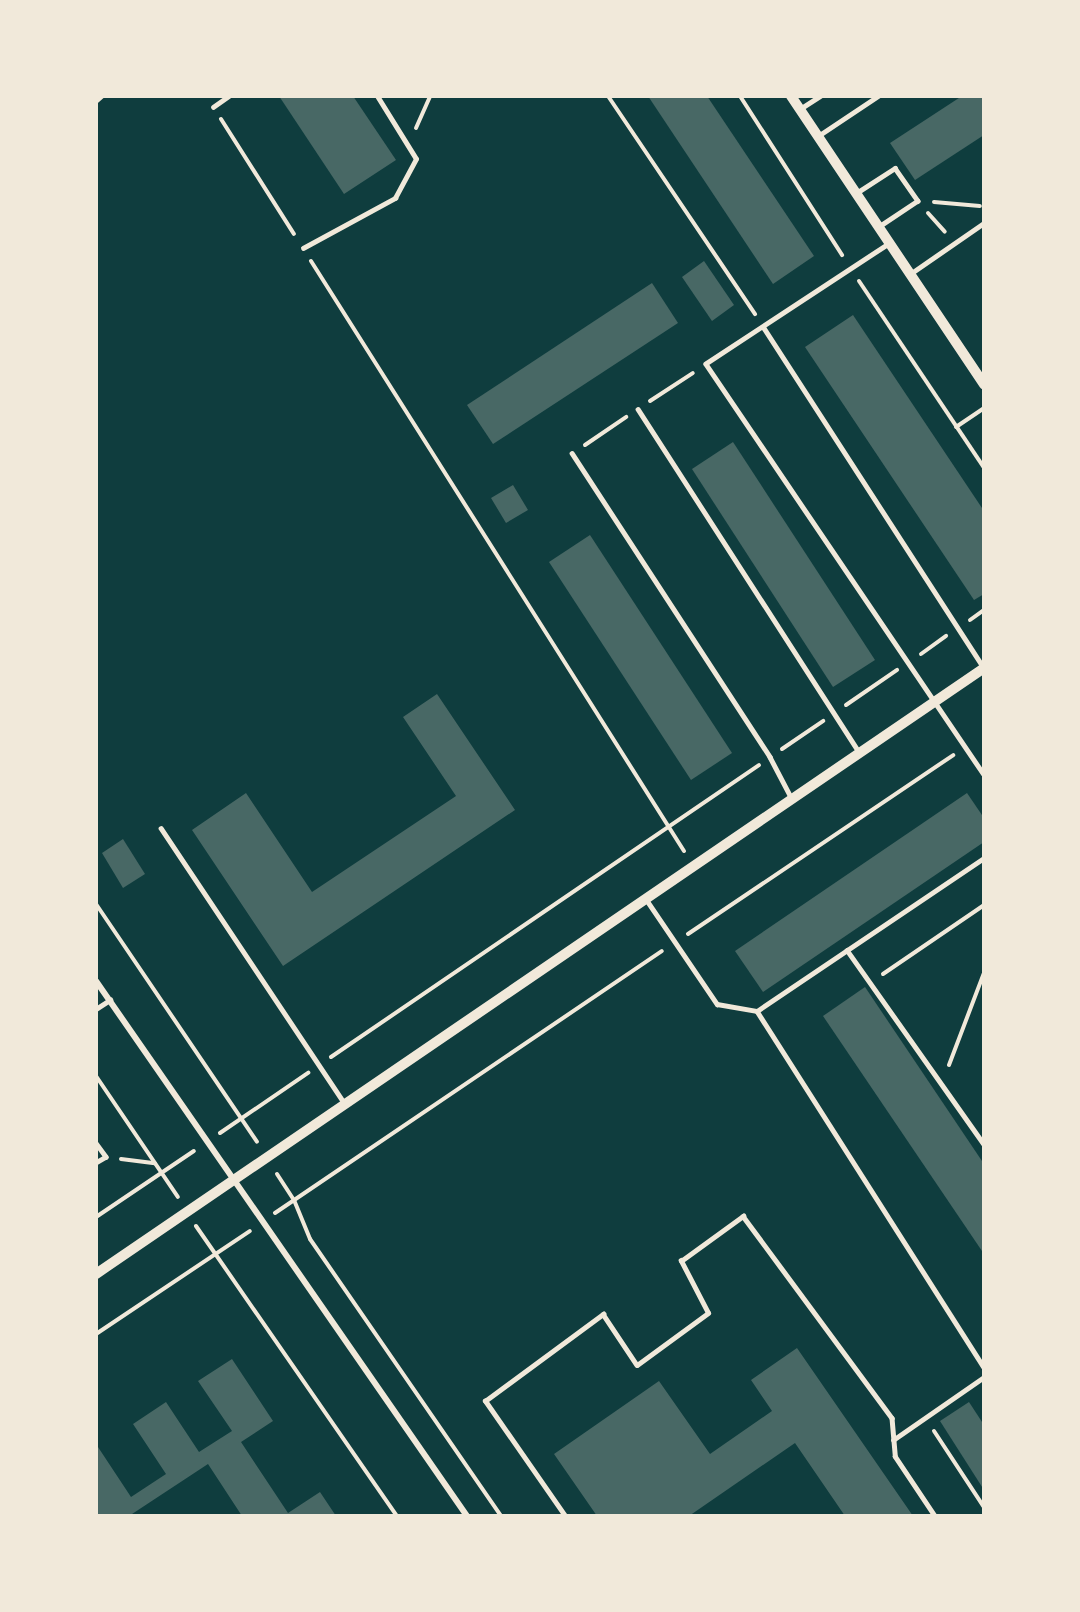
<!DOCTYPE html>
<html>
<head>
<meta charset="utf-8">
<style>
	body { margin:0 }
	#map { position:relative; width:1080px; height:1612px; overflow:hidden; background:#0f3d3e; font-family:"Source Sans 3",sans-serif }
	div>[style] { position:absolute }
	.building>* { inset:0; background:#486865 }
	.path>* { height:4px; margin:-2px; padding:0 2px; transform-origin:2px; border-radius:2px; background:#f1e9da }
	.service>* { height:4.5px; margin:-2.25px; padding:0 2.25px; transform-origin:2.25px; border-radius:2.25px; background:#f1e9da }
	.minor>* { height:6px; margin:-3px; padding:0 3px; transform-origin:3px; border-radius:3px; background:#f1e9da }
	.tertiary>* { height:10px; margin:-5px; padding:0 5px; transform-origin:5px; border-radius:5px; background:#f1e9da }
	span { translate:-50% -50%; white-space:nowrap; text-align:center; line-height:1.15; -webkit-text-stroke:5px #f1e9da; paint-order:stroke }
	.frame { position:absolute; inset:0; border:98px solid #f1e9da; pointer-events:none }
</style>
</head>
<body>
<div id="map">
	<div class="building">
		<i style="clip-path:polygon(279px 96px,353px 96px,396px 160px,344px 194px)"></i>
		<i style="clip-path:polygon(648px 96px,707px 96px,814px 256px,773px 284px)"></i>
		<i style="clip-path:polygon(962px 96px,984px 96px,984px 135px,915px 180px,890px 143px)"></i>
		<i style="clip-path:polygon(704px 261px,734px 305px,712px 321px,682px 277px)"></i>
		<i style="clip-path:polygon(652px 283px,678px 323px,493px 444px,467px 405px)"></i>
		<i style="clip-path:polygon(853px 315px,984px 511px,984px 594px,974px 600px,805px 347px)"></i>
		<i style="clip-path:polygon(733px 442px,875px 660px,833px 687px,692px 469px)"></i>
		<i style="clip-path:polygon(513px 485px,528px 510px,506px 523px,491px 498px)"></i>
		<i style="clip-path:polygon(590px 535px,732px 753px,691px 780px,549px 562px)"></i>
		<i style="clip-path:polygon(437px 694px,515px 810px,283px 966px,192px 830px,246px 793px,312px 892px,456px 796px,403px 717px)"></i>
		<i style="clip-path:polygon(967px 793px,984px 818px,984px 842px,763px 992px,735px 951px)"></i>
		<i style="clip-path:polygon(123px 839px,145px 874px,123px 888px,102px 853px)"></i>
		<i style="clip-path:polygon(865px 987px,984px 1164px,984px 1254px,823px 1016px)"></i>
		<i style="clip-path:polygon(797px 1348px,913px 1516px,845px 1516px,795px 1443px,689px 1516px,597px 1516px,554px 1454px,659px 1381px,710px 1454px,772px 1411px,751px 1380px)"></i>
		<i style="clip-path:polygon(232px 1359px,273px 1421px,241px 1442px,288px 1513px,320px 1492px,336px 1516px,242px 1516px,208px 1464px,129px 1516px,96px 1516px,98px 1447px,131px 1497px,166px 1474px,133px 1424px,166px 1402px,199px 1452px,232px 1431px,198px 1381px)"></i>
		<i style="clip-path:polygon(969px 1402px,984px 1425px,984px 1490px,940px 1421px)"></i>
	</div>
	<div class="path">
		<i style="left:608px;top:96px;width:263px;rotate:56deg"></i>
		<i style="left:740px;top:96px;width:189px;rotate:57.3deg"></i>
		<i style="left:96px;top:102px;width:9px;rotate:-41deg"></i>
		<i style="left:221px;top:119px;width:136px;rotate:57.6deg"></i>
		<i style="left:416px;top:128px;width:35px;rotate:-66deg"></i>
		<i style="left:934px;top:202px;width:46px;rotate:5deg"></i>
		<i style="left:928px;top:213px;width:25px;rotate:48deg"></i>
		<i style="left:311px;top:261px;width:698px;rotate:57.7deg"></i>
		<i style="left:859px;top:281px;width:225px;rotate:56.2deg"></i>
		<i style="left:650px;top:401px;width:51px;rotate:-33.1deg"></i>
		<i style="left:956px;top:427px;width:34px;rotate:-34deg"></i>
		<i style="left:585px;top:445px;width:50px;rotate:-34.3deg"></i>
		<i style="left:970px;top:620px;width:17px;rotate:-36deg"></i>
		<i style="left:921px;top:654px;width:31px;rotate:-36deg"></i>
		<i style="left:846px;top:705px;width:62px;rotate:-34.5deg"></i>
		<i style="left:782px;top:749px;width:50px;rotate:-34.3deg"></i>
		<i style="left:96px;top:904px;width:287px;rotate:55.9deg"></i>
		<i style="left:688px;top:934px;width:320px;rotate:-34deg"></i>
		<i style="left:883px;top:974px;width:122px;rotate:-34.3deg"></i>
		<i style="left:331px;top:1057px;width:518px;rotate:-34.3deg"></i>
		<i style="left:949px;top:1065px;width:98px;rotate:-69.2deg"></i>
		<i style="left:96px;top:1076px;width:146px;rotate:55.9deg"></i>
		<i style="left:220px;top:1133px;width:107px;rotate:-34.3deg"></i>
		<i style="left:121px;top:1159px;width:34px;rotate:7deg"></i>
		<i style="left:277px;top:1174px;width:31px;rotate:57deg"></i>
		<i style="left:294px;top:1200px;width:42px;rotate:67.7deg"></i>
		<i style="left:310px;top:1239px;width:336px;rotate:55.4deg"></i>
		<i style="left:275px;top:1213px;width:467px;rotate:-34.1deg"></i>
		<i style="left:96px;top:1217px;width:118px;rotate:-34deg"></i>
		<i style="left:196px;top:1226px;width:353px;rotate:55.3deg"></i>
		<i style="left:96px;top:1334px;width:185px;rotate:-33.8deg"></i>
		<i style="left:934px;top:1431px;width:91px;rotate:56.7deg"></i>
	</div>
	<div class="service">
		<i style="left:213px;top:107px;width:19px;rotate:-35deg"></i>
		<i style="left:800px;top:109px;width:24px;rotate:-33deg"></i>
		<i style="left:818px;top:136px;width:72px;rotate:-33.7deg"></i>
		<i style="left:858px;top:192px;width:44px;rotate:-33deg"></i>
		<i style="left:895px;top:168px;width:40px;rotate:55.1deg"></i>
		<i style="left:918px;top:201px;width:47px;rotate:146.3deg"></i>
		<i style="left:890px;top:243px;width:220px;rotate:146.7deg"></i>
		<i style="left:706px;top:364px;width:495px;rotate:55.9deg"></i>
		<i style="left:303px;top:248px;width:105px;rotate:-28.5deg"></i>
		<i style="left:395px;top:198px;width:44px;rotate:-61.7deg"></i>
		<i style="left:416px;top:159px;width:74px;rotate:-121.8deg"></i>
		<i style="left:910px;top:274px;width:90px;rotate:-34.6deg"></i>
		<i style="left:764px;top:328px;width:405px;rotate:57.1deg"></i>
		<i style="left:638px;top:409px;width:409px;rotate:57.2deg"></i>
		<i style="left:572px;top:453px;width:363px;rotate:56.9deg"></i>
		<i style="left:770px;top:757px;width:47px;rotate:62.4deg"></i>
		<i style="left:161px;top:828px;width:332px;rotate:56.3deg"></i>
		<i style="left:646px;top:899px;width:127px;rotate:55.9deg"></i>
		<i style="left:717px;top:1004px;width:41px;rotate:9.9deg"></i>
		<i style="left:757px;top:1011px;width:274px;rotate:-34deg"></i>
		<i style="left:847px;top:950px;width:237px;rotate:54.8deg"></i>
		<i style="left:96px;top:1009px;width:17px;rotate:-33deg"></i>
		<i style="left:757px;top:1011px;width:423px;rotate:57.5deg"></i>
		<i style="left:96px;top:1143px;width:17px;rotate:54deg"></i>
		<i style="left:106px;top:1157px;width:12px;rotate:149deg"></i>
		<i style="left:893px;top:1440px;width:111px;rotate:-34.7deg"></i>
		<i style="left:565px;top:1516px;width:140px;rotate:-124.8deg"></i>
		<i style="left:485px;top:1401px;width:147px;rotate:-36.4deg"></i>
		<i style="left:603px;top:1314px;width:61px;rotate:56.3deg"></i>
		<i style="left:637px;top:1365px;width:88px;rotate:-36.2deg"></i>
		<i style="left:708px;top:1313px;width:59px;rotate:-117.4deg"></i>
		<i style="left:681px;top:1261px;width:77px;rotate:-36deg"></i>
		<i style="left:743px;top:1216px;width:251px;rotate:53.6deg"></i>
		<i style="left:892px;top:1418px;width:38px;rotate:85deg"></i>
		<i style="left:895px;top:1456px;width:72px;rotate:56.3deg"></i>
	</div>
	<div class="minor">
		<i style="left:96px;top:981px;width:651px;rotate:55.26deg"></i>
	</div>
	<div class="tertiary">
		<i style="left:791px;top:96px;width:347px;rotate:56.2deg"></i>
		<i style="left:96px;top:1274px;width:1075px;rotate:-34.31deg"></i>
	</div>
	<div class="frame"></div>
</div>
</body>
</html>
